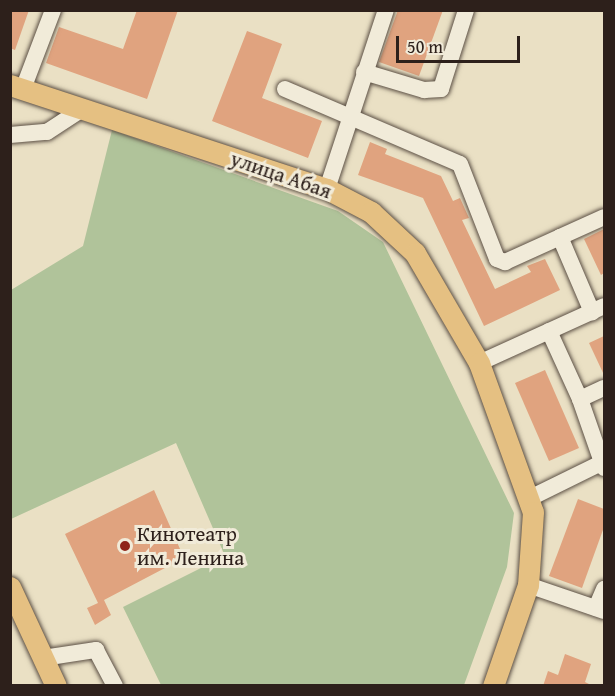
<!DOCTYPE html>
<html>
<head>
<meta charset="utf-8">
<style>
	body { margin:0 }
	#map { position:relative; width:615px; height:696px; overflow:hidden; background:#eae0c4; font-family:"Gentium Book Plus",serif }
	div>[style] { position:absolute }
	.green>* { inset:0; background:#b0c39a }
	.building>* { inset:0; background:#e0a37f }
	.roads { filter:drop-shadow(0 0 2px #5c5045) drop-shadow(0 0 2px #5c5045) }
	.minor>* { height:16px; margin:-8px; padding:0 8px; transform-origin:8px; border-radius:8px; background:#f1ebd9 }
	.major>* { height:21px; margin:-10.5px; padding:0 10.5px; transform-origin:10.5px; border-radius:10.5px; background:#e5c082 }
	.dots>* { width:16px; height:16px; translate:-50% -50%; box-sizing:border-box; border:3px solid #f1ebd9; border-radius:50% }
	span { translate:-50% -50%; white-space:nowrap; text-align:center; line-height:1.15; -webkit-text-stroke:6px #f1ebd9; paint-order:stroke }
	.street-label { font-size:21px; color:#2d201b }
	.poi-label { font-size:21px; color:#2d201b }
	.left { translate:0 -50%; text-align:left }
	.frame { position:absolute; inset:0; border:12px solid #2d201b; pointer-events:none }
	.scale { position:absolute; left:396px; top:36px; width:124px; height:27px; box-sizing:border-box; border:3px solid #2d201b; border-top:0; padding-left:8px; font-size:18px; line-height:21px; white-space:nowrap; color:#2d201b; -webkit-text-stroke:4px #f1ebd9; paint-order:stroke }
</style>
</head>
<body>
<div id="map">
	<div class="green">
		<i style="clip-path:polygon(112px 130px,338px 211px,383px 242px,514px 513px,507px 567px,464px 685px,161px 685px,123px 607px,225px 556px,176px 443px,11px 519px,11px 290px,83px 246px)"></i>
	</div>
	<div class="building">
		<i style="clip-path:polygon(10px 10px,29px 10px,15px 50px,10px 48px)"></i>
		<i style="clip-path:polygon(137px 10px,178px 10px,147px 99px,46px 63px,59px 27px,123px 49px)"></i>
		<i style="clip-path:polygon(398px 10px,443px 10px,419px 76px,379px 62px)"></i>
		<i style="clip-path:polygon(247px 31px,282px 44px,262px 98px,322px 121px,308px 158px,212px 121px)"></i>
		<i style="clip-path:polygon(370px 142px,387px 149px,385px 154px,441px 176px,453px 201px,460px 198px,469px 218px,462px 220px,495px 289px,531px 272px,527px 266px,545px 259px,560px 290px,484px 326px,423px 198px,358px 175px)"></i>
		<i style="clip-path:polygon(604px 229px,604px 273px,601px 275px,584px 239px)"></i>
		<i style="clip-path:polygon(604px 336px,604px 375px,589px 343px)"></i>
		<i style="clip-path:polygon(545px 370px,579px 448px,549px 461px,515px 383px)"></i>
		<i style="clip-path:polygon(154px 490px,184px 558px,104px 600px,111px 615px,95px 625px,87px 608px,98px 603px,65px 534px)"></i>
		<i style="clip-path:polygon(578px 499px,604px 509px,604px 527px,582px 588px,549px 576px)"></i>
		<i style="clip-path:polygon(565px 654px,591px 664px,585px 682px,593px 686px,543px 686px,548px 671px,558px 675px)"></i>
	</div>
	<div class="roads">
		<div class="minor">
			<i style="left:364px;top:72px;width:63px;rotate:16.7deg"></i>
			<i style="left:424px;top:90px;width:17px;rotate:-3deg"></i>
			<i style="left:441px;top:89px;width:83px;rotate:-72.4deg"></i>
			<i style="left:23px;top:89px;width:85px;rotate:-69.2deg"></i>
			<i style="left:285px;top:89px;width:190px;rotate:23.2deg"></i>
			<i style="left:460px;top:164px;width:102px;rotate:68.7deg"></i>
			<i style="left:497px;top:259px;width:9px;rotate:21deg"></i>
			<i style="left:505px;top:262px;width:60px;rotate:-24.4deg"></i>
			<i style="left:560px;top:237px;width:82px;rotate:66.9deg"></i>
			<i style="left:10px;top:135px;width:37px;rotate:-5deg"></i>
			<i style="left:47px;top:132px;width:42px;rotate:-33.3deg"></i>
			<i style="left:327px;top:189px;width:188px;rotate:-71.8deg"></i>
			<i style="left:560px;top:237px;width:48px;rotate:-24.4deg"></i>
			<i style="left:549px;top:331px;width:75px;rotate:65.5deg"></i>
			<i style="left:580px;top:399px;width:26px;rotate:-25deg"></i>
			<i style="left:479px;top:363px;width:137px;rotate:-24.5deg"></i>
			<i style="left:580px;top:399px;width:73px;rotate:70.8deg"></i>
			<i style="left:530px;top:498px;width:79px;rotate:-26.2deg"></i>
			<i style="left:528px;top:585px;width:80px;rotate:18.9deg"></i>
			<i style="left:596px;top:608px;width:21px;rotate:-67deg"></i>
			<i style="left:43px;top:658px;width:54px;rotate:-8.6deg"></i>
			<i style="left:96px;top:650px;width:41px;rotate:62.2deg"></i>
		</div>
		<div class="major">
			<i style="left:10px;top:85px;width:334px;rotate:18.2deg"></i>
			<i style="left:327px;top:189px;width:50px;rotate:27.6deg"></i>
			<i style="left:371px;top:212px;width:60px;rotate:43deg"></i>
			<i style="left:415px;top:253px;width:127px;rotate:59.8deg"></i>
			<i style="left:479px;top:363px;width:158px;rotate:70.1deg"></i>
			<i style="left:533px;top:512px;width:73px;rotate:93.9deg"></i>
			<i style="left:528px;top:585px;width:107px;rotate:109.1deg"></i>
			<i style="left:10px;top:587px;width:109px;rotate:65.1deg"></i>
		</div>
	</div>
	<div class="dots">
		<i style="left:125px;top:546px;background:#8f2418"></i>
	</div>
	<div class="street-label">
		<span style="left:281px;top:175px;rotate:19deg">улица Абая</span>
	</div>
	<div class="poi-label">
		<span class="left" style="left:137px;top:546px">Кинотеатр<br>им. Ленина</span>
	</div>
	<div class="frame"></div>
	<div class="scale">50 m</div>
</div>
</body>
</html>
